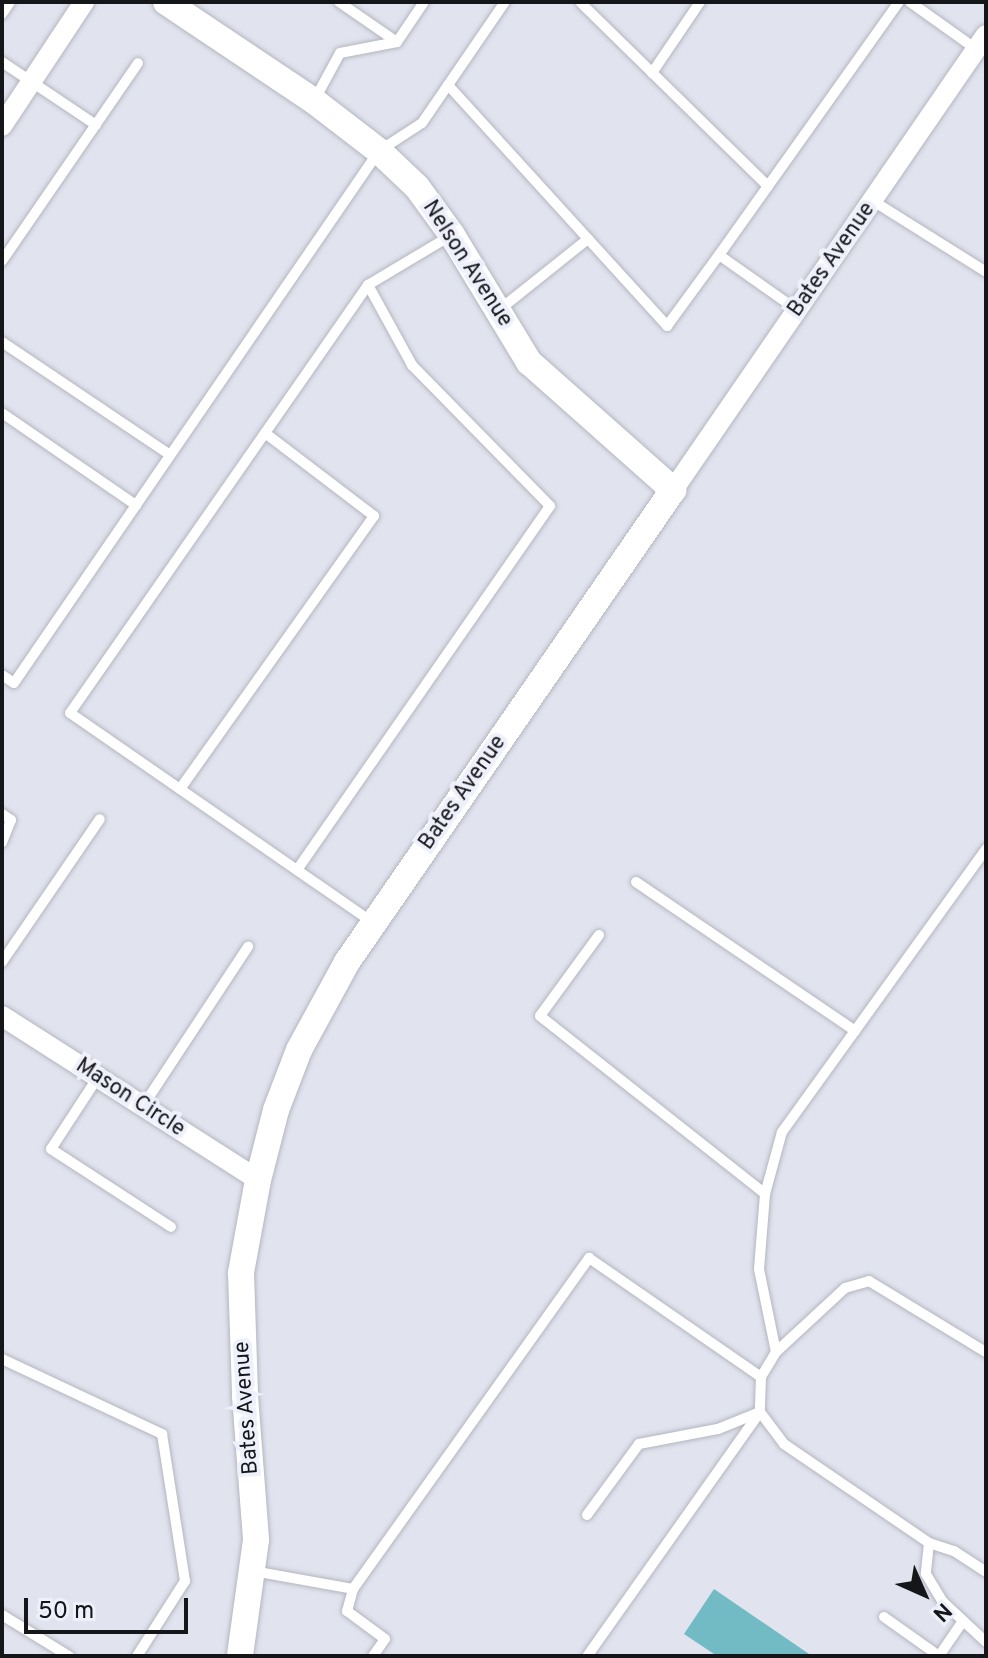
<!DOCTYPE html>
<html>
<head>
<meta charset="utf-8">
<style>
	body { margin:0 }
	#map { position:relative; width:988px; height:1658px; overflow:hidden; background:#e1e3ee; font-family:Overpass,sans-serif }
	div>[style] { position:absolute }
	.water>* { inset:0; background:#72bbc5 }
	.roads { filter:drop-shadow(0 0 2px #b4b6c0) drop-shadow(0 0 2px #b4b6c0) }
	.service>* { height:10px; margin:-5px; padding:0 5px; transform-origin:5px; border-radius:5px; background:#fff }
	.minor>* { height:20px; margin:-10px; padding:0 10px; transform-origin:10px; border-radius:10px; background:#fff }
	.tertiary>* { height:26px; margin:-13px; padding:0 13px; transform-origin:13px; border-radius:13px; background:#fff }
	span { translate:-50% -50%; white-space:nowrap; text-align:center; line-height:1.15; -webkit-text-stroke:8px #eef1fb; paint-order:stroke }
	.street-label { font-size:22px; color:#15161a }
	.frame { position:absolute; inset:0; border:4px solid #15161a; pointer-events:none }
	.north { position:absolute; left:884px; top:1554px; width:80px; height:80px; -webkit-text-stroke:6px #eef1fb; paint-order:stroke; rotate:135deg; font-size:22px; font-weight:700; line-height:32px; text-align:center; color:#15161a }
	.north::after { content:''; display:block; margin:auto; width:28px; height:36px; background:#15161a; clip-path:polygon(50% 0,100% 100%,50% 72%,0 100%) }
	.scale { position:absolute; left:24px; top:1598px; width:164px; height:36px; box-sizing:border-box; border:4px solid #15161a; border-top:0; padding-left:10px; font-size:24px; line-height:28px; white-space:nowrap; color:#15161a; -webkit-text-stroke:6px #eef1fb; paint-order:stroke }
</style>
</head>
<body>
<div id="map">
	<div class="water">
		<i style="clip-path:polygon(714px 1589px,812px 1656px,717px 1656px,684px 1634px)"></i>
	</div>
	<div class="roads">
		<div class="service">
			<i style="left:339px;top:2px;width:70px;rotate:34.6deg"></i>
			<i style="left:910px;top:2px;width:81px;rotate:35.5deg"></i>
			<i style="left:581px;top:3px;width:262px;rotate:44.4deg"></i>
			<i style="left:2px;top:14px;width:14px;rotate:-56deg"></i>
			<i style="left:2px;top:62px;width:113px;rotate:33.8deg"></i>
			<i style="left:652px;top:73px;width:86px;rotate:-55.9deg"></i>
			<i style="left:448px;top:85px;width:326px;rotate:47.7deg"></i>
			<i style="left:667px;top:326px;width:88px;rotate:-53.8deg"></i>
			<i style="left:315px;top:99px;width:52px;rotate:-61.5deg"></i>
			<i style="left:340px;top:53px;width:58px;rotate:-10.9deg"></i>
			<i style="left:397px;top:42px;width:48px;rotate:-56deg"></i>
			<i style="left:873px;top:201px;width:133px;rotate:32.1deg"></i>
			<i style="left:2px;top:261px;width:240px;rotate:-55.5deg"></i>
			<i style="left:499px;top:310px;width:114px;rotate:-38.6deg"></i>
			<i style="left:797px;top:310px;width:95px;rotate:-144.8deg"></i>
			<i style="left:719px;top:255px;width:310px;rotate:-54.6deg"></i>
			<i style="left:2px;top:342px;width:202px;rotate:33.9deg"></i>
			<i style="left:2px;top:413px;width:163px;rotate:34.5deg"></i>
			<i style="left:2px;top:675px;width:14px;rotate:34deg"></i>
			<i style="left:14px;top:683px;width:645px;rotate:-55.55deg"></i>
			<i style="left:379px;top:151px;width:51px;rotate:-33.1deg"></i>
			<i style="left:422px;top:123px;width:147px;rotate:-55.6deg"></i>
			<i style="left:180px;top:789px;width:335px;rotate:-54.6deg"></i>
			<i style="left:374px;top:516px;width:137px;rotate:-142.7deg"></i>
			<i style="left:2px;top:814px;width:11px;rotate:34deg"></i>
			<i style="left:11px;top:820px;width:24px;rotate:112deg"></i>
			<i style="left:297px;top:870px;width:443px;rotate:-55.2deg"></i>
			<i style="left:550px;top:506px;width:197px;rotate:-134.4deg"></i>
			<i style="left:412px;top:365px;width:91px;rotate:-118.8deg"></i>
			<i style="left:636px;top:882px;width:265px;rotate:34.2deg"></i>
			<i style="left:372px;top:922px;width:367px;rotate:-145.3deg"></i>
			<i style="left:70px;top:713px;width:522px;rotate:-55.15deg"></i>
			<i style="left:368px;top:285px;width:96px;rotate:-30.9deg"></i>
			<i style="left:599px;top:935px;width:100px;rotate:126.1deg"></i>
			<i style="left:540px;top:1016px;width:287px;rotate:38.3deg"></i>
			<i style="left:2px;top:962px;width:173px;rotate:-55.6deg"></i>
			<i style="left:98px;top:1077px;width:86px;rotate:123.1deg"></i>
			<i style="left:51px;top:1149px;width:143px;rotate:33deg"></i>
			<i style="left:143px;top:1106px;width:191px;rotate:-56.6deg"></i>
			<i style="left:776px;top:1352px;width:94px;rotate:-42.8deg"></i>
			<i style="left:845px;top:1288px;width:25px;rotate:-16deg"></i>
			<i style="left:869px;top:1281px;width:137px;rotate:31.3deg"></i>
			<i style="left:2px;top:1359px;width:177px;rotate:25.1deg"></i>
			<i style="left:162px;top:1434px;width:149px;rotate:81.1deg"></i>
			<i style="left:185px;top:1581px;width:89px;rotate:122.6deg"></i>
			<i style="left:761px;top:1377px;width:29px;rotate:-59deg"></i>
			<i style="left:776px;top:1352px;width:85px;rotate:-101.6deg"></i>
			<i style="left:759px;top:1269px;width:75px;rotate:-85.4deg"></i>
			<i style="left:765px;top:1194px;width:64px;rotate:-74.7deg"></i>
			<i style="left:782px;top:1132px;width:349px;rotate:-54.2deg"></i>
			<i style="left:587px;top:1515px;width:88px;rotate:-53.8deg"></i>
			<i style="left:639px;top:1444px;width:80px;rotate:-10.8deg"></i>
			<i style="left:718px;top:1429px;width:45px;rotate:-22deg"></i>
			<i style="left:760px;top:1412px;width:40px;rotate:53deg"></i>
			<i style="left:784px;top:1444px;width:176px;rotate:34.3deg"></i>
			<i style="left:929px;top:1543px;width:31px;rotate:96deg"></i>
			<i style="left:926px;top:1574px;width:31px;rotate:59deg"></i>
			<i style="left:942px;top:1601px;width:60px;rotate:43deg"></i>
			<i style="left:929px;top:1543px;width:26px;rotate:18deg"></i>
			<i style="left:954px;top:1551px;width:38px;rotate:33deg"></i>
			<i style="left:253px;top:1571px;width:102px;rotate:10.2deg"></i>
			<i style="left:353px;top:1589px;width:407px;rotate:-54.5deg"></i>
			<i style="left:589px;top:1258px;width:209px;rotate:34.7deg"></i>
			<i style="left:761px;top:1377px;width:35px;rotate:92deg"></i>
			<i style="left:760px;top:1412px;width:299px;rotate:125.3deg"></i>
			<i style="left:353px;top:1589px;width:23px;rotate:105deg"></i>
			<i style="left:347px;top:1611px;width:47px;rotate:36.4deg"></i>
			<i style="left:385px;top:1639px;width:21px;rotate:125deg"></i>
			<i style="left:2px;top:1615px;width:79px;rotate:31.5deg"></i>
			<i style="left:884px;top:1617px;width:67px;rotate:35.3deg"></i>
			<i style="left:939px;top:1656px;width:42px;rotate:-55.6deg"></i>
		</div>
		<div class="minor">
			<i style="left:2px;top:126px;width:149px;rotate:-56.5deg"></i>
			<i style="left:673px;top:490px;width:552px;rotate:-55.48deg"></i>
			<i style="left:2px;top:1016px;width:304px;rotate:32.6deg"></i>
		</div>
		<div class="tertiary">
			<i style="left:166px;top:2px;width:178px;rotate:33.8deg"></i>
			<i style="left:314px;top:101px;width:82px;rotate:37.6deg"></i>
			<i style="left:379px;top:151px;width:52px;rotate:43.5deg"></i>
			<i style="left:417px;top:187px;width:59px;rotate:53.9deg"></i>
			<i style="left:452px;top:235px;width:149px;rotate:58.8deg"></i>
			<i style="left:529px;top:362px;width:193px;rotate:41.6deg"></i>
			<i style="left:673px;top:490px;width:574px;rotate:124.63deg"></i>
			<i style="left:347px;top:962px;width:100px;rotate:118.6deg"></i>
			<i style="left:299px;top:1050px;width:64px;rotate:111deg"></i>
			<i style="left:276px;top:1110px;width:72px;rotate:104.4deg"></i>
			<i style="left:258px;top:1180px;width:95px;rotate:100.4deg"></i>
			<i style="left:241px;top:1273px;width:123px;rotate:88.1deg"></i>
			<i style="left:245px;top:1396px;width:144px;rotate:85.6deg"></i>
			<i style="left:256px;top:1540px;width:117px;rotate:97.9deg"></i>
		</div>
	</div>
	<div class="street-label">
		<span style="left:832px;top:260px;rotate:-55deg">Bates Avenue</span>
		<span style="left:467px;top:264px;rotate:57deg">Nelson Avenue</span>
		<span style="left:463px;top:793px;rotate:-55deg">Bates Avenue</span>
		<span style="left:130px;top:1098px;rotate:33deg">Mason Circle</span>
		<span style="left:247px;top:1408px;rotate:-94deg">Bates Avenue</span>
	</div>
	<div class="frame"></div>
	<div class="north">N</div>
	<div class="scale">50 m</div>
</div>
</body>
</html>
